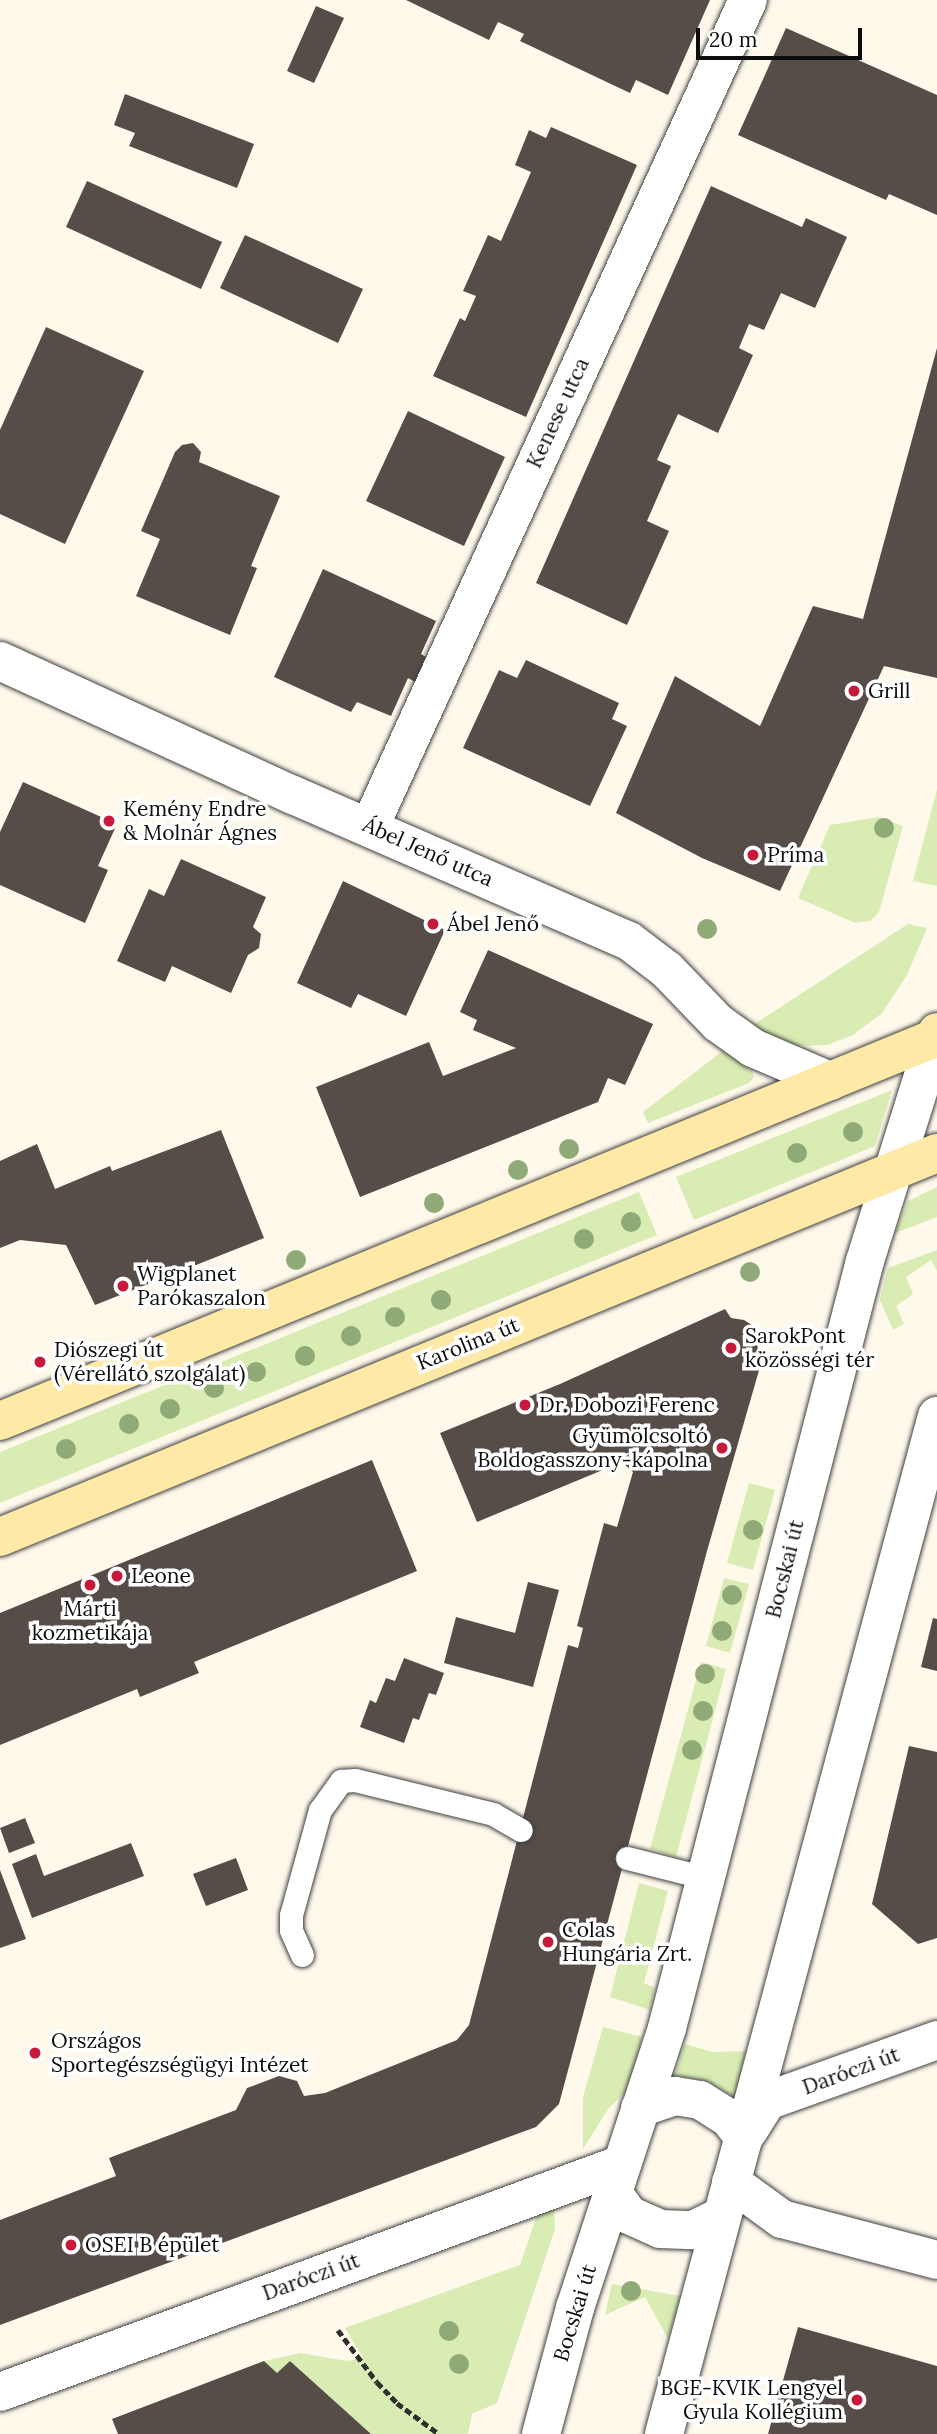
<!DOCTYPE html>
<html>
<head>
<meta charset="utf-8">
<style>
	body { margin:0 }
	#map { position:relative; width:937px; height:2434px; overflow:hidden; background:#fff9ec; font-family:Lora,serif }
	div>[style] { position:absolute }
	.green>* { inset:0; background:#d9ecb3 }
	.building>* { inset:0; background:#564c48 }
	.path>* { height:4.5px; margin-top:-2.25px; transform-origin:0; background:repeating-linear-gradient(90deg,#2f2f2f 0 7px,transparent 0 10.5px) }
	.roads { filter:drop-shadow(0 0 2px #404040) drop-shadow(0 0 2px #404040) }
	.service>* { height:23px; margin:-11.5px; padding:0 11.5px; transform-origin:11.5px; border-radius:11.5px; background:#fff }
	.minor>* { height:38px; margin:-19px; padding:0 19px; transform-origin:19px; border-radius:19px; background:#fff }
	.secondary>* { height:38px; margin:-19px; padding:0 19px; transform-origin:19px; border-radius:19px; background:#ffe9a7 }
	.trees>* { width:20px; height:20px; margin:-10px; border-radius:50%; background:#90aa77 }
	.dots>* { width:19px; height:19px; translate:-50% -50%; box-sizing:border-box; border:4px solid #fff; border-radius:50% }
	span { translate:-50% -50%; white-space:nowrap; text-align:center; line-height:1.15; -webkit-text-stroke:7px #fff; paint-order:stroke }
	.street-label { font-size:21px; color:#0d0d0d }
	.poi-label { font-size:21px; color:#0d0d0d }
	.left { translate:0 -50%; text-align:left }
	.right { translate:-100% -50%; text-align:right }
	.scale { position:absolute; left:696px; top:28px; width:166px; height:32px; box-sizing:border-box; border:4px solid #0d0d0d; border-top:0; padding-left:9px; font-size:21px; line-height:24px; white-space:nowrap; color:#0d0d0d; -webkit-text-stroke:5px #fff; paint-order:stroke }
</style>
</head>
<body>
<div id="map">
	<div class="green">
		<i style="clip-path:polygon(937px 789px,937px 886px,913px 881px)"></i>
		<i style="clip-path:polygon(879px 817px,903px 826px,879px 912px,870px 921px,855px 923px,798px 898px,830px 825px)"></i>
		<i style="clip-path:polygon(908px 924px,927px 928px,907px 975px,882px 1013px,853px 1035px,827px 1045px,798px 1046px,769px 1041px,753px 1025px)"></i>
		<i style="clip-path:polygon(724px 1050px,752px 1071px,754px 1077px,749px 1083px,648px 1123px,643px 1112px)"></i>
		<i style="clip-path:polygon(892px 1090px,875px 1146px,694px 1220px,676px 1177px)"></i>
		<i style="clip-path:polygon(937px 1187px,937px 1217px,895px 1233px,908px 1201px)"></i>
		<i style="clip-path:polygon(639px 1192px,657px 1235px,0 1503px,0 1452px)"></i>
		<i style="clip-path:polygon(937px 1250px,937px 1271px,931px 1260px,906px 1277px,913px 1294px,896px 1306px,904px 1324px,893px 1330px,880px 1300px,888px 1268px)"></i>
		<i style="clip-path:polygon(749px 1483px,775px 1490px,753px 1570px,727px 1563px)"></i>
		<i style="clip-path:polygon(724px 1578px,749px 1584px,730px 1653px,706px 1646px)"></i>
		<i style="clip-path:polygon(701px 1662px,726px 1669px,676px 1857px,650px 1849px)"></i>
		<i style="clip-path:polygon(639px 1883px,668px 1891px,644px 1983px,655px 1988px,650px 2010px,610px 1997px)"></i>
		<i style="clip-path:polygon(603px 2027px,642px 2037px,629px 2089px,608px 2109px,583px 2149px,583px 2097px)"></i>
		<i style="clip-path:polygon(685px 2044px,712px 2052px,747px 2051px,736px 2098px,709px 2082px,675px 2075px)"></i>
		<i style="clip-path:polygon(554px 2206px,555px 2229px,497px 2403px,472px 2414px,468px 2434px,371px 2434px,290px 2361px,277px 2373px,264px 2361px,300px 2353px,347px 2361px,363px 2358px,345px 2328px,520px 2265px,538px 2212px)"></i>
		<i style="clip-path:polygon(612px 2284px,681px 2296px,668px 2339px,645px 2297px,605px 2315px)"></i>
	</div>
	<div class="building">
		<i style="clip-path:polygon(406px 0,710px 0,668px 95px,636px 80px,630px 93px,520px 41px,524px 34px,498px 22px,489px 40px)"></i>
		<i style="clip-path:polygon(316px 6px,344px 18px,314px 83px,287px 71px)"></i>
		<i style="clip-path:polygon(786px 28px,937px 95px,937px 215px,889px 194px,886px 200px,738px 135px)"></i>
		<i style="clip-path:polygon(125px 94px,254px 144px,237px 188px,129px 146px,135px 133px,114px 125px)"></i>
		<i style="clip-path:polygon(551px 127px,637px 165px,526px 417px,433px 376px,460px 318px,465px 321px,476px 296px,463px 291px,488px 235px,501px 241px,531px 172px,515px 165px,529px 130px,546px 138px)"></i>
		<i style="clip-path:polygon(87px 181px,222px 242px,201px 289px,66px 227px)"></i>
		<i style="clip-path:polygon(711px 186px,802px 227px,806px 218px,847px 237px,815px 308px,781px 293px,764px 330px,749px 324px,739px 348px,753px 355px,718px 433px,678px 414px,657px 460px,671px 466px,647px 521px,669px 531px,627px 625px,536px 583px)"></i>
		<i style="clip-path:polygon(245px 235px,363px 289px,338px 343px,220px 288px)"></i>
		<i style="clip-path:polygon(46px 327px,144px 371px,65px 544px,0 514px,0 430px)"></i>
		<i style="clip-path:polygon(937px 348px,937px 678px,884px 666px,780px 891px,702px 858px,616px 813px,675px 676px,760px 726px,813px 606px,863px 619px)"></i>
		<i style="clip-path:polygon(408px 411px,505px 457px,464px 546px,366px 501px)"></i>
		<i style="clip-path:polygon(193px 443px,201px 452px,199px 462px,280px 496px,251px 566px,257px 568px,230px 635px,136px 596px,160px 539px,141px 531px,175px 452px,182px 445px)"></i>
		<i style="clip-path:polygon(323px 569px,436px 621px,421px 654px,426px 657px,415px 682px,408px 678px,391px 716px,357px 702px,351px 712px,274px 677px)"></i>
		<i style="clip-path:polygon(526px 660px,619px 703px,612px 719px,627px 726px,590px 806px,463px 748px,499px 670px,517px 678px)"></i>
		<i style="clip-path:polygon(23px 782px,117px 824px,98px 866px,108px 870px,85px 923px,0 885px,0 832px)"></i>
		<i style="clip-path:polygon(181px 859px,266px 897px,253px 927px,261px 934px,259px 948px,248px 955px,231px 993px,172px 966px,165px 982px,117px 961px,149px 889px,164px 896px)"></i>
		<i style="clip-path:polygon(343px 881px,445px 930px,406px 1016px,358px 994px,351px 1008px,297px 983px)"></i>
		<i style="clip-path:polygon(488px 950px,653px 1024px,625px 1085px,608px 1078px,598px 1102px,360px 1197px,316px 1087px,429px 1042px,443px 1076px,516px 1048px,473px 1030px,477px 1020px,460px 1012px)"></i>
		<i style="clip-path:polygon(221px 1130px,264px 1238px,95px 1305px,66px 1245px,20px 1240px,0 1248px,0 1161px,37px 1144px,55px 1189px,110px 1166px,112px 1171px)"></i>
		<i style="clip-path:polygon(725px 1309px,731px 1318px,744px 1320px,755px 1327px,758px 1350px,764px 1353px,707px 1551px,559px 2104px,536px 2127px,0 2325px,0 2220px,116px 2176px,109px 2158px,236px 2110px,247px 2088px,279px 2076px,297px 2081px,304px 2096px,325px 2093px,457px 2040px,469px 2025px,568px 1645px,578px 1648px,583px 1628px,577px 1626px,604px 1523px,617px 1527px,633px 1472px,622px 1462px,477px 1522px,440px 1433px,560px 1384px)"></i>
		<i style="clip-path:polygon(372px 1460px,417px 1571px,194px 1662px,199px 1673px,140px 1697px,137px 1689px,0 1745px,0 1613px)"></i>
		<i style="clip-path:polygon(528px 1582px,559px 1590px,533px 1687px,444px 1663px,456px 1617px,515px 1633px)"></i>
		<i style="clip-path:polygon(933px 1618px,937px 1619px,937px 1671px,921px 1667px)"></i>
		<i style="clip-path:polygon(404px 1658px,444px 1673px,436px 1695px,429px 1693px,419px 1720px,413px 1718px,404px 1743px,360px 1727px,370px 1700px,376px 1703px,386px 1678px,395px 1681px)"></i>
		<i style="clip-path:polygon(909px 1746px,937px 1752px,937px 1938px,918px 1944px,872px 1904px)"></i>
		<i style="clip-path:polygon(25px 1818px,35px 1843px,9px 1853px,0 1828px)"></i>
		<i style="clip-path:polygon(131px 1843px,144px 1876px,32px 1918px,12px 1864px,36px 1854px,44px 1876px)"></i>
		<i style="clip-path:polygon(236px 1858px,248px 1890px,206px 1906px,193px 1874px)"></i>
		<i style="clip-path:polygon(0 1870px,26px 1939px,0 1948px)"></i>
		<i style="clip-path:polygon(798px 2327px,937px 2366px,937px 2434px,768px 2434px)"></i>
		<i style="clip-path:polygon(264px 2361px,277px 2373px,290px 2361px,371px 2434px,118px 2434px,112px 2419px)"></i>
	</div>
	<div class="path">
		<i style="left:338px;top:2330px;width:65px;rotate:53.1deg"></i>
		<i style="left:377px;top:2382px;width:29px;rotate:46deg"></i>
		<i style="left:397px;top:2403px;width:52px;rotate:36.4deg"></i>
	</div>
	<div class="roads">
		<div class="service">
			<i style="left:627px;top:1858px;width:81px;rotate:14.2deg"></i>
			<i style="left:302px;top:1955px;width:27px;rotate:-114deg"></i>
			<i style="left:291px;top:1930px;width:15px;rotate:-90deg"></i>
			<i style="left:291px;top:1915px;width:109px;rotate:-74.6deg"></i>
			<i style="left:320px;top:1810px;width:36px;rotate:-54deg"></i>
			<i style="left:341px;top:1781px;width:14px;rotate:-4deg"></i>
			<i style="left:355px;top:1780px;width:142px;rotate:13.8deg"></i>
			<i style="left:493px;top:1814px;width:32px;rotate:30deg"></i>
		</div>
		<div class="minor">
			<i style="left:0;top:661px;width:322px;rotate:24.6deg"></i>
			<i style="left:293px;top:795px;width:366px;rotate:23.5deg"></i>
			<i style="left:629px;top:941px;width:48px;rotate:37.3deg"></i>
			<i style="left:667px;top:970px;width:74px;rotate:46.1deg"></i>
			<i style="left:718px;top:1023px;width:43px;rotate:35.5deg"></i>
			<i style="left:753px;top:1048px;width:84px;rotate:23.2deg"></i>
			<i style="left:370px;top:826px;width:908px;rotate:-65.41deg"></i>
			<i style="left:640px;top:2108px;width:37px;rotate:-19deg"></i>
			<i style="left:675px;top:2096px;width:25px;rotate:9deg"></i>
			<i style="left:700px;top:2100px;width:34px;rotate:32deg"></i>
			<i style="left:729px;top:2118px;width:25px;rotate:53deg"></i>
			<i style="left:749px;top:2130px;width:34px;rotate:-58deg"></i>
			<i style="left:767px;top:2101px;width:181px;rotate:-19.7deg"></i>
			<i style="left:731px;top:2182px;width:63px;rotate:36deg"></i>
			<i style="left:782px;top:2219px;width:160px;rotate:14.8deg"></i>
			<i style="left:613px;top:2193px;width:27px;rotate:54deg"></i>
			<i style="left:629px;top:2215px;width:34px;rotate:24deg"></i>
			<i style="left:660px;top:2229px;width:33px;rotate:2deg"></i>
			<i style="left:693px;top:2230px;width:32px;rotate:-26deg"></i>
			<i style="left:0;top:2392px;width:662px;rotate:-20.13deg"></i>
			<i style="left:541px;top:2434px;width:131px;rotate:-74.9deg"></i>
			<i style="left:575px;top:2308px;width:295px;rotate:-71.8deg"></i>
			<i style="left:667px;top:2028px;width:792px;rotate:-75.53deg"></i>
			<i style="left:865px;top:1261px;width:234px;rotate:-72.6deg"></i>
			<i style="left:664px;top:2434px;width:1054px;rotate:-74.99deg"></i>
		</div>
		<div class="secondary">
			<i style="left:0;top:1421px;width:897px;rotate:-22.28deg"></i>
			<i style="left:830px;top:1081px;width:113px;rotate:-22.3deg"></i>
			<i style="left:935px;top:1038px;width:6px;rotate:-72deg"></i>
			<i style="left:0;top:1537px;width:1013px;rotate:-22.28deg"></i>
		</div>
	</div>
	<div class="trees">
		<i style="left:884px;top:828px"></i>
		<i style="left:707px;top:929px"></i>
		<i style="left:853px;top:1132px"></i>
		<i style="left:569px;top:1149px"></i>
		<i style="left:797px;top:1153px"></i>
		<i style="left:518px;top:1170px"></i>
		<i style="left:434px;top:1203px"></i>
		<i style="left:631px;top:1222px"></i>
		<i style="left:584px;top:1239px"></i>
		<i style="left:296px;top:1260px"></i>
		<i style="left:750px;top:1272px"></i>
		<i style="left:441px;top:1300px"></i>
		<i style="left:395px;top:1317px"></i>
		<i style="left:351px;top:1336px"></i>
		<i style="left:305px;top:1356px"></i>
		<i style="left:256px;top:1372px"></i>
		<i style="left:214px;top:1388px"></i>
		<i style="left:170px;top:1409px"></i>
		<i style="left:129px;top:1424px"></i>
		<i style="left:66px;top:1449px"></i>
		<i style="left:753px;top:1530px"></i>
		<i style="left:732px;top:1595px"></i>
		<i style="left:722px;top:1631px"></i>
		<i style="left:705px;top:1674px"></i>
		<i style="left:703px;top:1711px"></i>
		<i style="left:692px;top:1750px"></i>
		<i style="left:631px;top:2291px"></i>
		<i style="left:449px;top:2331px"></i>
		<i style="left:459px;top:2364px"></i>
	</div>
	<div class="dots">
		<i style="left:854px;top:691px;background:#c71a3b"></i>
		<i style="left:109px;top:821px;background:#c71a3b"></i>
		<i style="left:753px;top:855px;background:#c71a3b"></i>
		<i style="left:433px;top:924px;background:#c71a3b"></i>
		<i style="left:123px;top:1286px;background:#c71a3b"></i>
		<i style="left:731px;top:1348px;background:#c71a3b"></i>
		<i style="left:40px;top:1362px;background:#c71a3b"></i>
		<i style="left:525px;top:1405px;background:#c71a3b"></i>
		<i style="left:722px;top:1448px;background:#c71a3b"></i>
		<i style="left:117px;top:1576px;background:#c71a3b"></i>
		<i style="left:90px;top:1585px;background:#c71a3b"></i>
		<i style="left:548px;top:1942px;background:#c71a3b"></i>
		<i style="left:35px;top:2053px;background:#c71a3b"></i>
		<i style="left:71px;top:2245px;background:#c71a3b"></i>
		<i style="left:857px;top:2400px;background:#c71a3b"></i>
	</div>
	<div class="street-label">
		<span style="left:558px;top:413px;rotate:-65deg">Kenese utca</span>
		<span style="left:428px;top:852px;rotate:24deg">Ábel Jenő utca</span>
		<span style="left:468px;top:1344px;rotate:-22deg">Karolina út</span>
		<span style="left:785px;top:1569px;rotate:-76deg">Bocskai út</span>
		<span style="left:851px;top:2071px;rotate:-20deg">Daróczi út</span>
		<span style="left:311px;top:2277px;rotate:-20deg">Daróczi út</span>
		<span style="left:575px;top:2313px;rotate:-73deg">Bocskai út</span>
	</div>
	<div class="poi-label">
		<span class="left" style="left:868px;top:691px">Grill</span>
		<span class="left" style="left:123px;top:821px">Kemény Endre<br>&amp; Molnár Ágnes</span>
		<span class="left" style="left:767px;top:855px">Príma</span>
		<span class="left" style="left:447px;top:924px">Ábel Jenő</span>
		<span class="left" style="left:137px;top:1286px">Wigplanet<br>Parókaszalon</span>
		<span class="left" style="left:745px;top:1348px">SarokPont<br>közösségi tér</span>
		<span class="left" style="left:54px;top:1362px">Diószegi út<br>(Vérellátó szolgálat)</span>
		<span class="left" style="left:539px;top:1405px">Dr. Dobozi Ferenc</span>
		<span class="right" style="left:708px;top:1448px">Gyümölcsoltó<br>Boldogasszony-kápolna</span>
		<span class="left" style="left:131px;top:1576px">Leone</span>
		<span style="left:90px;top:1621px">Márti<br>kozmetikája</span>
		<span class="left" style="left:562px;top:1942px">Colas<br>Hungária Zrt.</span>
		<span class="left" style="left:51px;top:2053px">Országos<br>Sportegészségügyi Intézet</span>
		<span class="left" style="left:85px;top:2245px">OSEI B épület</span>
		<span class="right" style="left:843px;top:2400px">BGE-KVIK Lengyel<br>Gyula Kollégium</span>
	</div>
	<div class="scale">20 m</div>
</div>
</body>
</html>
